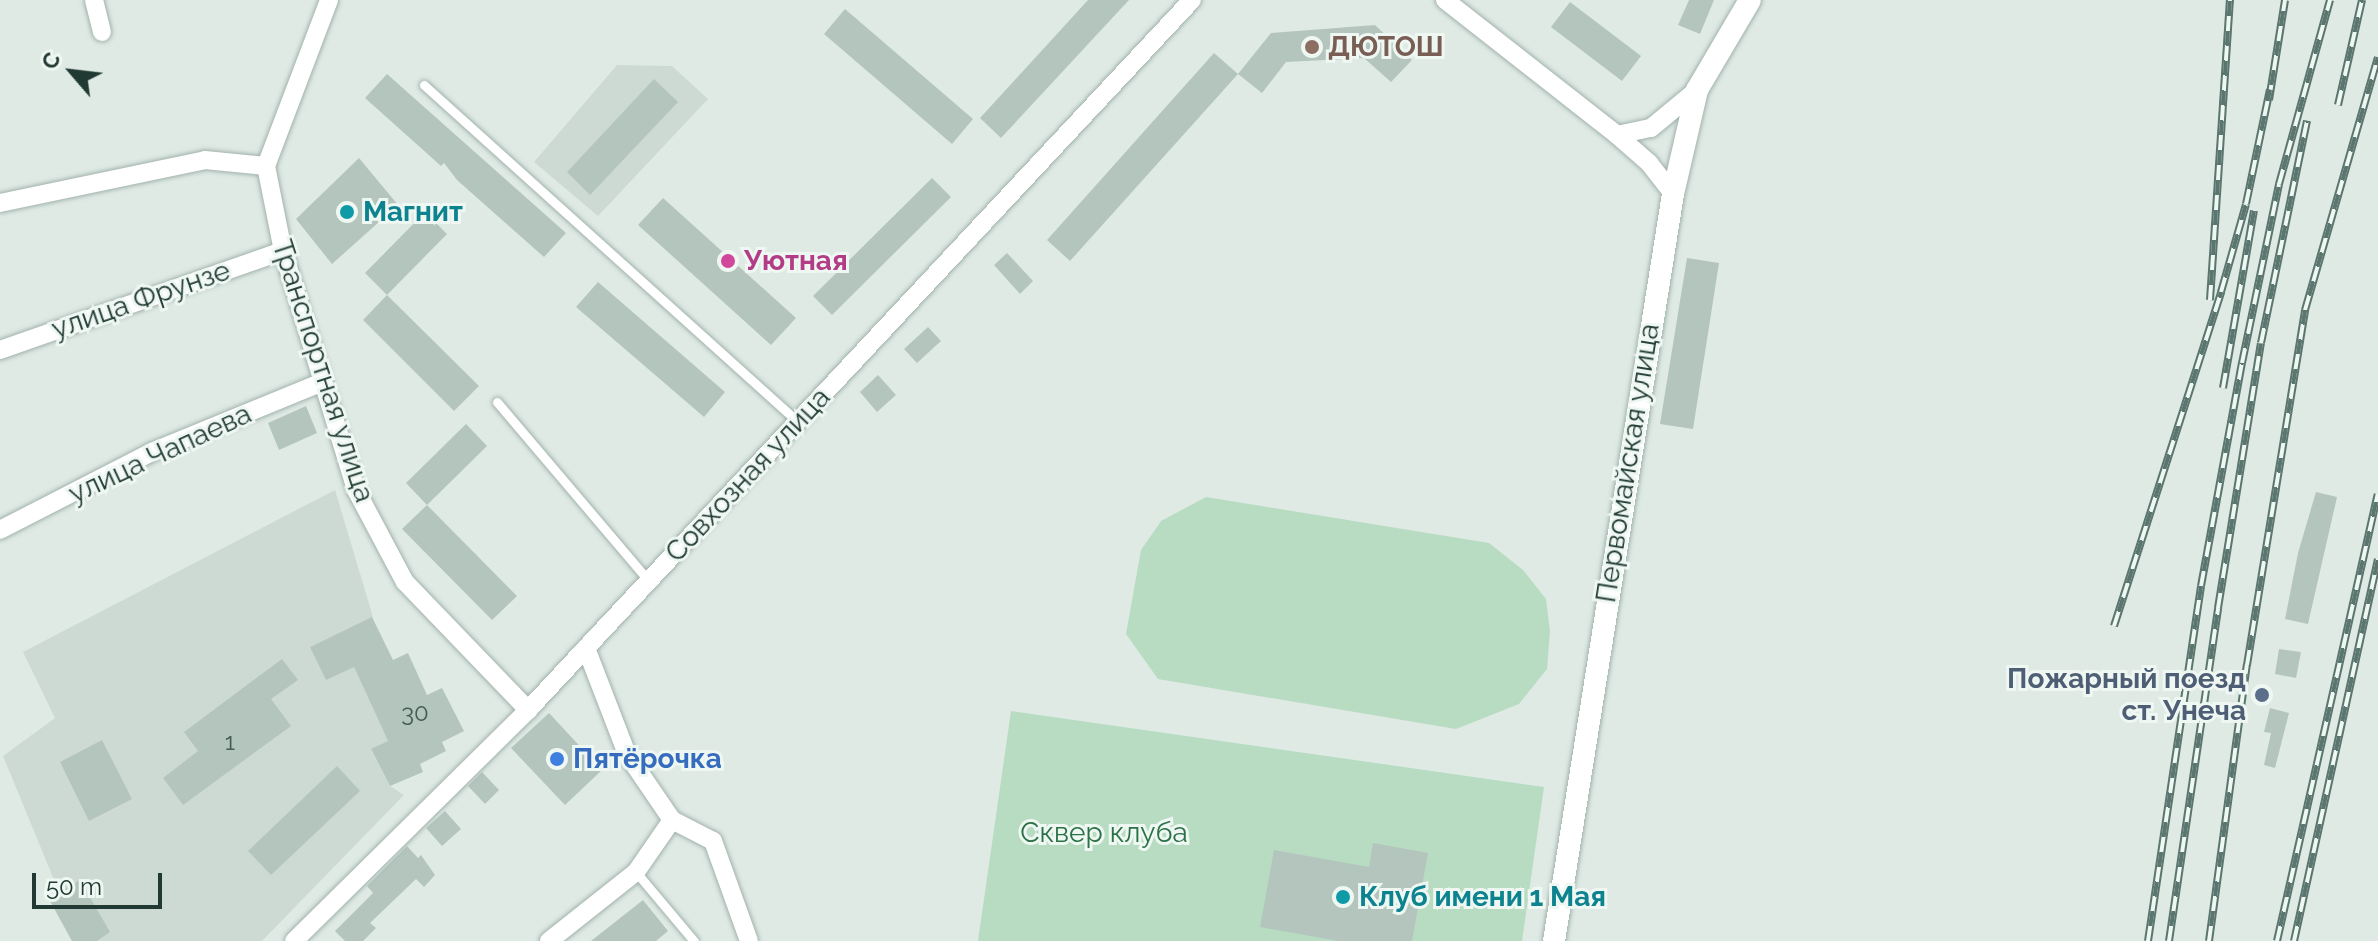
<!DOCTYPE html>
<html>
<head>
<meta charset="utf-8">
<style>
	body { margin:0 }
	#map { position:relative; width:2378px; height:941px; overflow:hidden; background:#dfeae5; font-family:Raleway,sans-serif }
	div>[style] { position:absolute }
	.built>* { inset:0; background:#cddad4 }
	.green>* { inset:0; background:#b7dcc1 }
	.building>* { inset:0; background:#b4c5be }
	.roads { filter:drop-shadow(0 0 2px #a2b2ac) drop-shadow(0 0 2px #a2b2ac) }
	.service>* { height:9px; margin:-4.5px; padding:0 4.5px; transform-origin:4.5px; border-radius:4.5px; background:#fff }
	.minor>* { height:18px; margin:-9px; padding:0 9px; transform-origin:9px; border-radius:9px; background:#fff }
	.tertiary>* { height:22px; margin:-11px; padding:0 11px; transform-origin:11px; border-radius:11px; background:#fff }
	.rail>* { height:8px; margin-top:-4px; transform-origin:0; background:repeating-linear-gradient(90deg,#eff7f3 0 15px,#5a766e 0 30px); box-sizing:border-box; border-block:2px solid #5a766e }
	.dots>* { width:22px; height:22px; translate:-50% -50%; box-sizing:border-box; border:4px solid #eff7f3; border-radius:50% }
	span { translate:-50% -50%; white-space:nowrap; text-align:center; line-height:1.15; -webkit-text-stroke:6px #eff7f3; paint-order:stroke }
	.number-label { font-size:24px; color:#455d56 }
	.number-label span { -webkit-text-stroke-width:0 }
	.education-label { font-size:28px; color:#785e54; font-weight:700 }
	.left { translate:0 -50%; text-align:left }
	.culture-label { font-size:28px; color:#0d838f; font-weight:700 }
	.hotel-label { font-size:28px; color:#b23c85; font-weight:700 }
	.street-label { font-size:28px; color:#203a33 }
	.service-label { font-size:28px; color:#4e5e75; font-weight:700 }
	.right { translate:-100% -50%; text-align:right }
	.shop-label { font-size:28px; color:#366cbe; font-weight:700 }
	.park-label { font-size:28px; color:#2a7145 }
	.north { position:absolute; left:32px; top:32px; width:80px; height:80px; -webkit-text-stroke:6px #eff7f3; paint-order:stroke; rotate:298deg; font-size:22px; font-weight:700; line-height:32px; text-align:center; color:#203a33 }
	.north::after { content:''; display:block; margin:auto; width:28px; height:36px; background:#203a33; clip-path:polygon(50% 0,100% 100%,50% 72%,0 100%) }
	.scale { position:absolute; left:32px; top:873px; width:130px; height:36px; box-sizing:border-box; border:4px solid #203a33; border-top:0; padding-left:10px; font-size:24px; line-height:28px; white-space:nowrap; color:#203a33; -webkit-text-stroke:6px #eff7f3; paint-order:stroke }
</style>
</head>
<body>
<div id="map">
	<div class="built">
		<i style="clip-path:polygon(617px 65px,672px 66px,708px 99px,598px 216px,534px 162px)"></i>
		<i style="clip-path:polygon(335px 490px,373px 617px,310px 647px,354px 667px,388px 741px,371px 750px,390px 786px,404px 795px,262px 941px,72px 941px,49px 899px,59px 892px,3px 756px,55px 718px,23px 652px)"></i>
	</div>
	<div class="green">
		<i style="clip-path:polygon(1206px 497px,1489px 543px,1523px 570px,1546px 599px,1550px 631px,1547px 669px,1519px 704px,1456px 729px,1158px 679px,1126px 634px,1141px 550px,1161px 521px)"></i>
		<i style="clip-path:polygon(1011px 711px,1544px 787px,1522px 941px,978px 941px)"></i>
	</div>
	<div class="building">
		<i style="clip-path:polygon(1088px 0,1129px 0,1001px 138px,980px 118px)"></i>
		<i style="clip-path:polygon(1689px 0,1714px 0,1700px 34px,1678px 25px)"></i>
		<i style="clip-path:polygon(1570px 2px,1641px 56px,1622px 81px,1551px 27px)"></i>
		<i style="clip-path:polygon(845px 9px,973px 119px,952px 144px,824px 34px)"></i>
		<i style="clip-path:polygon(1375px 25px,1412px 60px,1391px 82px,1364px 58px,1286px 62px,1262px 93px,1238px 74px,1271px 33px)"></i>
		<i style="clip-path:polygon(1214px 53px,1238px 74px,1070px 261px,1047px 240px)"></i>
		<i style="clip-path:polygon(387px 74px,566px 233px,544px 257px,457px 180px,444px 163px,441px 166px,365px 98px)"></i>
		<i style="clip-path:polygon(654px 79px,678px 102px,590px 195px,567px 172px)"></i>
		<i style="clip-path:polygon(359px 158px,398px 205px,332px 264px,296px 219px)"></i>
		<i style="clip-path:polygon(932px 178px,951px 197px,832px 315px,813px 296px)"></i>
		<i style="clip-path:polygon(663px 198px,796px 318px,771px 345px,638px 225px)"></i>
		<i style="clip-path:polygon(425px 212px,447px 234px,387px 295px,365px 273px)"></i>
		<i style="clip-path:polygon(1007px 253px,1033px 281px,1020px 294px,994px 265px)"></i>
		<i style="clip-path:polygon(1687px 258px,1719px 263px,1693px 429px,1660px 424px)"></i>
		<i style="clip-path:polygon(598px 282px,725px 392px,704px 417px,576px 307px)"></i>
		<i style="clip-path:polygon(387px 295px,479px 386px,454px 411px,363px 320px)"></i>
		<i style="clip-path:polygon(928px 327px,941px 341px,917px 363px,904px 349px)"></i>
		<i style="clip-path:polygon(878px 375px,896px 395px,877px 412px,860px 392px)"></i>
		<i style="clip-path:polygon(306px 406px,317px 433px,279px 450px,268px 423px)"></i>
		<i style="clip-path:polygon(466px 424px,487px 446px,427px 505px,406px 483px)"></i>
		<i style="clip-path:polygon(2316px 492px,2337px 497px,2308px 624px,2285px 619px,2298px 553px)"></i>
		<i style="clip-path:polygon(427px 505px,517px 596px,492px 620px,402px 529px)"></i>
		<i style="clip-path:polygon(372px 617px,393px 660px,408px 653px,427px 695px,442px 688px,464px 731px,442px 742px,446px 751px,420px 764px,423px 772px,390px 786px,371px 749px,388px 741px,354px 667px,326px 680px,310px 647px)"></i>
		<i style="clip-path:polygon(2279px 649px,2301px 652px,2296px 678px,2275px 674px)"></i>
		<i style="clip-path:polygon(282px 659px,298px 680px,271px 699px,291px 726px,183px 805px,163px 778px,198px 751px,184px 732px)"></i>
		<i style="clip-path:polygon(2270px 708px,2289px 713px,2275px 768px,2264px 765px,2271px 733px,2264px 732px)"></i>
		<i style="clip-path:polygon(549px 713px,602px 770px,565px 805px,511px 748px)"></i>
		<i style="clip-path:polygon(102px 740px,132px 799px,89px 821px,60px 762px)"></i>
		<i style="clip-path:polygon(337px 766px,360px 791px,271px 875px,248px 851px)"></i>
		<i style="clip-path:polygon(482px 772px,499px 790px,485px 804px,468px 786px)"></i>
		<i style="clip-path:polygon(445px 811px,461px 829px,442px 846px,426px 828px)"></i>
		<i style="clip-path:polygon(1373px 843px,1428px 853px,1412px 941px,1338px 941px,1260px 927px,1274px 850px,1369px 867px)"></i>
		<i style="clip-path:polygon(407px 846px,418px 858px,421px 855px,435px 875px,424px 887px,416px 879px,370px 923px,376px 928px,363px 941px,345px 941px,335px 931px,373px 893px,367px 886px)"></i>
		<i style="clip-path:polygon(80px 880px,110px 932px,97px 941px,72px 941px,49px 899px)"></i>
		<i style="clip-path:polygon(643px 900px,668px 931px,656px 941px,591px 941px)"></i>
	</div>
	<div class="roads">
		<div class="service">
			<i style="left:424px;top:85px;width:503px;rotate:42.02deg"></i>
			<i style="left:497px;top:402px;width:235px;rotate:49.7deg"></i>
			<i style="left:636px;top:872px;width:90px;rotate:50deg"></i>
		</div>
		<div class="minor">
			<i style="left:94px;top:0;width:33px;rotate:76deg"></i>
			<i style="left:1445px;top:0;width:219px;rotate:38.1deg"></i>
			<i style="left:1617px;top:135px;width:43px;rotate:41.2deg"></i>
			<i style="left:1649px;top:163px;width:39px;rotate:52deg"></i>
			<i style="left:1617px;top:135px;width:35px;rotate:-12deg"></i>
			<i style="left:1651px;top:128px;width:60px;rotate:-39.6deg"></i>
			<i style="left:266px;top:166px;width:87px;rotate:78.7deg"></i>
			<i style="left:283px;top:251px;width:250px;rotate:73deg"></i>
			<i style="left:356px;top:490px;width:104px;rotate:62deg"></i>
			<i style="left:405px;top:582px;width:178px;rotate:46.1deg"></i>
			<i style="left:266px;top:166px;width:178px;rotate:-69.2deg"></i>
			<i style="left:0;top:203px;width:209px;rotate:-11.8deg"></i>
			<i style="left:205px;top:160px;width:61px;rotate:5.6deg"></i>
			<i style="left:0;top:350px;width:300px;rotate:-19.3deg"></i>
			<i style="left:0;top:530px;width:171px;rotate:-27.2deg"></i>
			<i style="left:152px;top:452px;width:185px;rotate:-22.3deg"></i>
			<i style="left:586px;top:648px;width:114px;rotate:68.9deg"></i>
			<i style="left:627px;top:754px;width:80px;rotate:55.7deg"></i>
			<i style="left:672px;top:820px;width:46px;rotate:27.1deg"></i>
			<i style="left:713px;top:841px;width:106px;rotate:70.2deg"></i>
			<i style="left:294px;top:941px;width:329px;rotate:-44.6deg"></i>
			<i style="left:528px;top:710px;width:972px;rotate:-46.92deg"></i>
			<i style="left:549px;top:941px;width:111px;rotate:-38.4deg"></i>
			<i style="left:636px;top:872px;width:63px;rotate:-55.3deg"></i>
		</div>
		<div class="tertiary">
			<i style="left:1554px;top:941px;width:756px;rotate:-80.95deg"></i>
			<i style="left:1673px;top:194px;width:107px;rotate:-77deg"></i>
			<i style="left:1697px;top:90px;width:104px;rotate:-59.5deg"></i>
		</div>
	</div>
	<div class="rail">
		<i style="left:2269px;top:100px;width:101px;rotate:-80.9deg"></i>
		<i style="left:2338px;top:105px;width:108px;rotate:-77.1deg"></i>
		<i style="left:2210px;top:300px;width:301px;rotate:-86.2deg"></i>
		<i style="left:2223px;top:388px;width:180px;rotate:-80.1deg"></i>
		<i style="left:2114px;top:626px;width:351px;rotate:-72.2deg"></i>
		<i style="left:2221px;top:292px;width:91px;rotate:-74.1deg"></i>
		<i style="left:2246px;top:204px;width:117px;rotate:-78.2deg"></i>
		<i style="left:2148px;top:941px;width:359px;rotate:-81.5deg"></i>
		<i style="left:2201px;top:586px;width:227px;rotate:-79.6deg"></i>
		<i style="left:2242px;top:363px;width:183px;rotate:-78.3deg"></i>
		<i style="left:2279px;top:184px;width:191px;rotate:-74.5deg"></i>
		<i style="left:2169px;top:941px;width:337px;rotate:-81.6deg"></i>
		<i style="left:2218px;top:608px;width:268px;rotate:-80.8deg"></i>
		<i style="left:2261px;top:343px;width:227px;rotate:-78.3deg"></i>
		<i style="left:2209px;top:941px;width:279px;rotate:-82.2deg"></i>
		<i style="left:2247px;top:665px;width:360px;rotate:-80.7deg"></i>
		<i style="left:2305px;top:310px;width:263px;rotate:-73.9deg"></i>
		<i style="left:2277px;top:941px;width:458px;rotate:-77.3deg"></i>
		<i style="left:2294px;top:941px;width:391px;rotate:-77.6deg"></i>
	</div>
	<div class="dots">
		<i style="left:1312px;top:47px;background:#8d6e63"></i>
		<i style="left:347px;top:212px;background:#0f9aa8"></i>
		<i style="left:728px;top:261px;background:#d1479c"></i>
		<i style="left:2262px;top:695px;background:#5c6f8a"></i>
		<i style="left:557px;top:759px;background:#3f7fe0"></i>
		<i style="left:1343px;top:897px;background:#0f9aa8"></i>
	</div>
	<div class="number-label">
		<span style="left:415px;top:713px">30</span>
		<span style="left:230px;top:742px">1</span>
	</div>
	<div class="education-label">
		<span class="left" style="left:1328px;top:47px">ДЮТОШ</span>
	</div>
	<div class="culture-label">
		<span class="left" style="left:363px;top:212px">Магнит</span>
		<span class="left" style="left:1359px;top:897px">Клуб имени 1 Мая</span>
	</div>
	<div class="hotel-label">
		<span class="left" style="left:744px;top:261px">Уютная</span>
	</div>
	<div class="street-label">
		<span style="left:141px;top:300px;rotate:-19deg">улица Фрунзе</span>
		<span style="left:323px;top:371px;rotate:72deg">Транспортная улица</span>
		<span style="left:160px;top:454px;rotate:-25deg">улица Чапаева</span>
		<span style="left:1628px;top:463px;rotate:-81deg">Первомайская улица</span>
		<span style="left:748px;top:475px;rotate:-47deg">Совхозная улица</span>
	</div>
	<div class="service-label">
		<span class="right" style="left:2246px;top:695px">Пожарный поезд<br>ст. Унеча</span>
	</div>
	<div class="shop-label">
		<span class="left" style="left:573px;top:759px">Пятёрочка</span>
	</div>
	<div class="park-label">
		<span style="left:1104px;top:833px">Сквер клуба</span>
	</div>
	<div class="north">С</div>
	<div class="scale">50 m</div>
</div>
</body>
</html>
